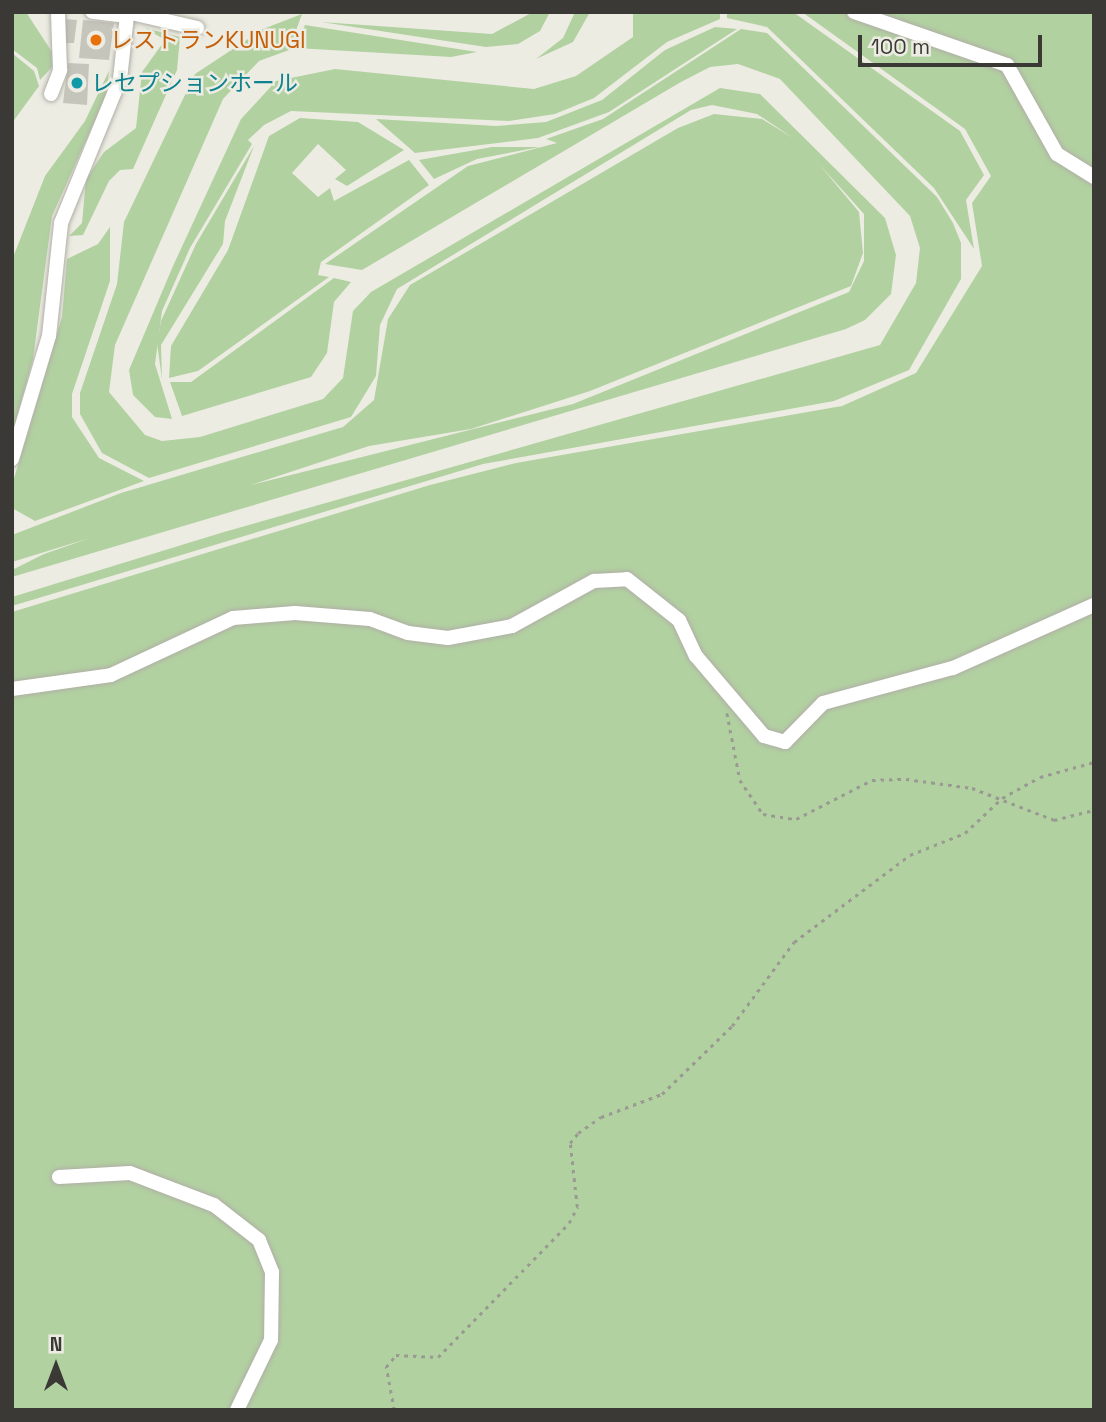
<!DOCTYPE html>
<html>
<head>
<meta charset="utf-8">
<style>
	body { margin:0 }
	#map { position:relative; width:1106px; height:1422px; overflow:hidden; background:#edece3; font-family:"Space Grotesk","Noto Sans JP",sans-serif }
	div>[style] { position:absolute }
	.green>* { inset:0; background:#b2d1a1 }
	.building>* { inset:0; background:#c6c5bc }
	.path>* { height:2.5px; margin-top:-1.25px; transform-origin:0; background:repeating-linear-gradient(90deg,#9a9992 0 3.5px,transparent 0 8.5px) }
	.roads { filter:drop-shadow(0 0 2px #b0afa6) drop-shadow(0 0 2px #b0afa6) }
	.minor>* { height:14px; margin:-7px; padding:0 7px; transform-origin:7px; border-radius:7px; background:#fff }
	.dots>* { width:19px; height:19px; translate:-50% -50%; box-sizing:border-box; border:4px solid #edece3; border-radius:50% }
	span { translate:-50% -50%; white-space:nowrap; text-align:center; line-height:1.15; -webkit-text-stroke:5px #edece3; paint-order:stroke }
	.food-label { font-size:23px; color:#c56008 }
	.left { translate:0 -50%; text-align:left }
	.culture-label { font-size:23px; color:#0d838f }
	.frame { position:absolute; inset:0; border:14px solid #3a3935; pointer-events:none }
	.north { position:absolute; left:21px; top:1331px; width:70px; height:70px; -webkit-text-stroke:5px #edece3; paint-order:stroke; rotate:0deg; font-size:19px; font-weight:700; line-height:28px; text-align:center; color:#3a3935 }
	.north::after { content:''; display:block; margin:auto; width:24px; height:32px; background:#3a3935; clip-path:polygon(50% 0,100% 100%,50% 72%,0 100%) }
	.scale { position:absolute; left:858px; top:35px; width:184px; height:32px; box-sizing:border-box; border:4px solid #3a3935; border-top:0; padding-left:9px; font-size:21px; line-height:24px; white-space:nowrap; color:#3a3935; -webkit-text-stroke:5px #edece3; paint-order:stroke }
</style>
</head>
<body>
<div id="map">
	<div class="green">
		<i style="clip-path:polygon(12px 12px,26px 12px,52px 52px,54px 65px,40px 80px,37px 68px,12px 49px)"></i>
		<i style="clip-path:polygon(533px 12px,550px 12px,540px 31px,518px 44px,486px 47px,321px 22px,492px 34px)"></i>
		<i style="clip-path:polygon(575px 12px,590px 12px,573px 42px,536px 59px,563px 38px)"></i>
		<i style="clip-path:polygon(633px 12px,720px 12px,720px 19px,667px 42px,594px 98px,555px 114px,509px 121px,291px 111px,264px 125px,248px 140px,252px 144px,190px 248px,162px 311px,155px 364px,172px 419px,155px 417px,133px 395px,129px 370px,173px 266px,241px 119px,276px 81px,335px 69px,534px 89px,576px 76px,633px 37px)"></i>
		<i style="clip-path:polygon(727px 12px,793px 12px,960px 131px,984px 175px,966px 200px,974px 249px,934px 188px,767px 27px,727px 18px)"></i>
		<i style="clip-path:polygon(802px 12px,1094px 12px,1094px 1410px,12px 1410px,12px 612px,430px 485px,516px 463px,842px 406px,916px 373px,982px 266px,972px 203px,991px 176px,965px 129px)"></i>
		<i style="clip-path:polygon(evenodd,302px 14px,289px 50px,259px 61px,223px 99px,115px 345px,109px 392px,145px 435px,162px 441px,200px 437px,323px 399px,343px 378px,353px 311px,371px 292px,720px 88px,760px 94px,885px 218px,896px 255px,891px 294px,865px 320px,846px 329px,12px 577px,12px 570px,44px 554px,90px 538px,12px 562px,12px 535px,121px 493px,343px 427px,374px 400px,388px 319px,410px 285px,678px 128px,714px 114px,762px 119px,793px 138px,757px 114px,712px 105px,691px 110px,397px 289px,380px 325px,376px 376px,351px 417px,149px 478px,102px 453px,80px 414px,80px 393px,117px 284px,124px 222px,195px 74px,263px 29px,302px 14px,819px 164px,864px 214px,864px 261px,849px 292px,573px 404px,251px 485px,369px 446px,471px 429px,590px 391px,851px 286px,863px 253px,859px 212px,819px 164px)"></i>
		<i style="clip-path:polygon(305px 25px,477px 52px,451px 57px,296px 48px)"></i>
		<i style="clip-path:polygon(715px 27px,737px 29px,609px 112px,538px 138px,415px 153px,376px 119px,496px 126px,546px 122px,602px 100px,665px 50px)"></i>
		<i style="clip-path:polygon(145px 28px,180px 37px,177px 70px,133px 169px,120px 170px,109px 181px,83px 235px,69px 236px,82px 223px,86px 179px,104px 152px,136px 128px,142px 72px,165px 40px)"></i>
		<i style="clip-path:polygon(741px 29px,767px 33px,937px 197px,953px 223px,961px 243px,961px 279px,909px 370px,834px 401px,483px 464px,12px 606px,12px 597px,224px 532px,880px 345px,916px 283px,920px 248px,910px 216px,780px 79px,738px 64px,710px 67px,681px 82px,362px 270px,325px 264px,468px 166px,557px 143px,546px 139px,603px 119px)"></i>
		<i style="clip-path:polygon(12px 53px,34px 71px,39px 86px,12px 123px)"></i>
		<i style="clip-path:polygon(109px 71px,106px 96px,52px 216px,33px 359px,12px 436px,12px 260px,45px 176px,85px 121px)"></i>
		<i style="clip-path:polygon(300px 118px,358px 122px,404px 150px,347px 186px,335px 179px,346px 170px,318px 144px,292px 173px,318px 197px,330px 188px,334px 201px,409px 160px,429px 185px,321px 262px,318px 275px,329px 277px,198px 371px,169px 378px,171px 346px,228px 250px,269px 136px)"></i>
		<i style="clip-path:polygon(254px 146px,225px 221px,223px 244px,161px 345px,162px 379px,157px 343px,161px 321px,196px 244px)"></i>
		<i style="clip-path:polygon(492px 147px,540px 147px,477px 159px,434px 179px,419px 160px)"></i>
		<i style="clip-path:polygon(110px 227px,110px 281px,72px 394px,72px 417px,99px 458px,144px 481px,35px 521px,12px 508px,12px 485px,62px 317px,67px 259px,98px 244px)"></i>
		<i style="clip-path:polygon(334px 278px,351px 282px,334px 302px,327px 353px,311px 377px,182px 416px,170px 382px,191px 382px)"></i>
	</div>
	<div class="building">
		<i style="clip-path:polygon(65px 19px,77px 20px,74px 43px,62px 43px)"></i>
		<i style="clip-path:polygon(83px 20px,114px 23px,109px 60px,79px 58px)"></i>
		<i style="clip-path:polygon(68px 63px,89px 64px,87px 105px,63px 103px)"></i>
	</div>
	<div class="path">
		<i style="left:727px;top:713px;width:68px;rotate:79deg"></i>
		<i style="left:740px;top:780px;width:41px;rotate:55.9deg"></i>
		<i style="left:763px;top:814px;width:33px;rotate:9deg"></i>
		<i style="left:796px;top:819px;width:85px;rotate:-27.2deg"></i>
		<i style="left:872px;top:780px;width:34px;rotate:-2deg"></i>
		<i style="left:906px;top:779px;width:67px;rotate:7.8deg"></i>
		<i style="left:972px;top:788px;width:88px;rotate:21.3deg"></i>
		<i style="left:1054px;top:820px;width:41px;rotate:-14deg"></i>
		<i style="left:394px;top:1410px;width:44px;rotate:-100.5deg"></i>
		<i style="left:386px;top:1367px;width:16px;rotate:-50deg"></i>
		<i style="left:396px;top:1355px;width:42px;rotate:2.7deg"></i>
		<i style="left:438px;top:1357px;width:187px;rotate:-45.6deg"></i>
		<i style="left:569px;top:1223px;width:18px;rotate:-63deg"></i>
		<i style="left:577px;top:1207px;width:64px;rotate:-96.2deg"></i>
		<i style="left:570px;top:1143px;width:13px;rotate:-51deg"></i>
		<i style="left:578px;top:1133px;width:28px;rotate:-35deg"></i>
		<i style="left:601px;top:1117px;width:65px;rotate:-20.7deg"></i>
		<i style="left:662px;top:1094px;width:98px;rotate:-44.2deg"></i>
		<i style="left:732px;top:1026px;width:104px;rotate:-53.6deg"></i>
		<i style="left:794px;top:942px;width:145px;rotate:-36.9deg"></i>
		<i style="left:910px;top:855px;width:59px;rotate:-21.8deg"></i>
		<i style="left:965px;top:833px;width:51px;rotate:-43.4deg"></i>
		<i style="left:1002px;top:798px;width:43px;rotate:-28.9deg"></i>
		<i style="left:1040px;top:777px;width:56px;rotate:-15.5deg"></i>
	</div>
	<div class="roads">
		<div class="minor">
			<i style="left:127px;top:12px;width:72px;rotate:12.9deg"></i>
			<i style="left:854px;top:12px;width:162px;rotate:19.1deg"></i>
			<i style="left:1007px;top:65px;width:102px;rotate:60.7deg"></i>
			<i style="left:1057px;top:154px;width:44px;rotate:31.9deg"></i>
			<i style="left:51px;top:94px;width:26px;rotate:-69deg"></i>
			<i style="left:60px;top:70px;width:58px;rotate:-92deg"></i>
			<i style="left:12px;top:459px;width:128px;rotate:-73.3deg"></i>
			<i style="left:49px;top:336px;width:114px;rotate:-83.9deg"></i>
			<i style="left:61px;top:223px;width:156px;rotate:-67.7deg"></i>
			<i style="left:120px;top:79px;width:63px;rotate:-83.7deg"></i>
			<i style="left:127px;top:16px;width:35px;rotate:-173deg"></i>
			<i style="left:12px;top:689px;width:100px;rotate:-8deg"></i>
			<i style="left:111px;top:675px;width:135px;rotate:-25deg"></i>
			<i style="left:233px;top:618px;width:62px;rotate:-4.6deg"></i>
			<i style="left:295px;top:613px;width:75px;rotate:4.6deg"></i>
			<i style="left:370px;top:619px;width:40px;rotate:20.2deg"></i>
			<i style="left:408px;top:633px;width:40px;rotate:7.1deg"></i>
			<i style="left:448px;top:638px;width:65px;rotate:-10.6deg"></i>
			<i style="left:512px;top:626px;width:94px;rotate:-28.8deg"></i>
			<i style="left:594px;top:581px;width:33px;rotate:-3deg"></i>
			<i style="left:627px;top:579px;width:66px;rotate:38.3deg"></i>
			<i style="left:679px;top:620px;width:40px;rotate:65deg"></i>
			<i style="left:696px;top:656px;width:105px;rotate:49.6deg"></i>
			<i style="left:764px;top:736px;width:22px;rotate:16deg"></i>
			<i style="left:785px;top:742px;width:54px;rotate:-45.7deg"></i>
			<i style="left:823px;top:703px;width:135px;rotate:-15.1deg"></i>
			<i style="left:953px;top:668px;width:154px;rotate:-24.1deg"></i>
			<i style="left:59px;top:1177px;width:71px;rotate:-3.2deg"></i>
			<i style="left:130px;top:1173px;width:90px;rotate:20.9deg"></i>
			<i style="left:214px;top:1205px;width:57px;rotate:37.9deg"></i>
			<i style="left:259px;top:1240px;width:35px;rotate:68deg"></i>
			<i style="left:272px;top:1272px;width:68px;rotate:90.8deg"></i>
			<i style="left:271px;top:1340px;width:78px;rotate:115.9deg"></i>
		</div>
	</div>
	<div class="dots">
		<i style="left:96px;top:40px;background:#e8710a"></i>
		<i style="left:77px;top:83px;background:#0f9aa8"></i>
	</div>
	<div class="food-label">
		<span class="left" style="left:110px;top:40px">レストランKUNUGI</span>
	</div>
	<div class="culture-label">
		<span class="left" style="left:91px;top:83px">レセプションホール</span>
	</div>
	<div class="frame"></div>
	<div class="north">N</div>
	<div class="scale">100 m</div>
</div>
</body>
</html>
